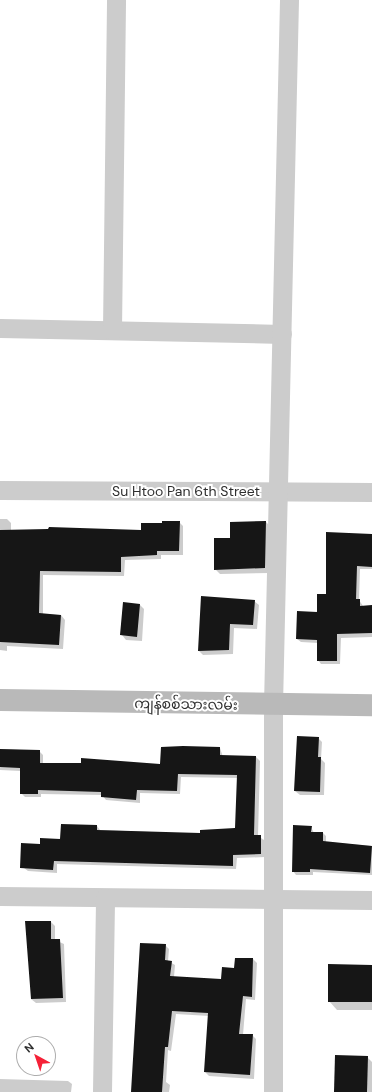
<!DOCTYPE html>
<html>
<head>
<meta charset="utf-8">
<style>
	body { margin:0 }
	#map { position:relative; width:372px; height:1092px; overflow:hidden; background:#fff; font-family:"DM Sans","Noto Sans Myanmar",sans-serif }
	div>[style] { position:absolute }
	.shadow>* { inset:0; background:#0003 }
	.building>* { inset:0; background:#161616 }
	.street>* { height:19px; margin:-9.5px; padding:0 9.5px; transform-origin:9.5px; border-radius:9.5px; background:#ccc }
	.secondary>* { height:22px; margin:-11px; padding:0 11px; transform-origin:11px; border-radius:11px; background:#b9b9b9 }
	span { translate:-50% -50%; white-space:nowrap; text-align:center; line-height:1.15; -webkit-text-stroke:4px #fff; paint-order:stroke }
	.street-label { font-size:14px; color:#2f2f2f }
	.north { position:absolute; left:16px; top:1036px; width:40px; height:40px; box-sizing:border-box; background:#fff; border:1px solid #acacac; border-radius:50%; rotate:320deg; font-size:11px; font-weight:700; line-height:16px; text-align:center; color:#2f2f2f }
	.north::after { content:''; display:block; margin:auto; width:14px; height:18px; background:#f52137; clip-path:polygon(50% 0,100% 100%,50% 72%,0 100%) }
</style>
</head>
<body>
<div id="map">
	<div class="shadow">
		<i style="clip-path:polygon(0 519px,7px 519px,11px 523px,11px 531px,142px 531px,142px 524px,179px 522px,183px 526px,183px 555px,161px 555px,161px 559px,125px 560px,124px 576px,43px 575px,43px 614px,61px 615px,65px 620px,63px 649px,7px 646px,7px 651px,0 650px)"></i>
		<i style="clip-path:polygon(266px 522px,270px 526px,269px 573px,220px 574px,215px 569px,231px 539px)"></i>
		<i style="clip-path:polygon(372px 534px,372px 569px,360px 569px,359px 600px,363px 606px,372px 606px,372px 637px,341px 638px,340px 664px,321px 664px,318px 660px,318px 643px,301px 642px,297px 639px)"></i>
		<i style="clip-path:polygon(254px 601px,259px 605px,257px 629px,234px 628px,233px 654px,203px 655px,199px 651px)"></i>
		<i style="clip-path:polygon(139px 604px,144px 609px,142px 641px,126px 640px,122px 635px)"></i>
		<i style="clip-path:polygon(318px 738px,322px 742px,321px 759px,325px 763px,324px 795px,300px 795px,295px 791px)"></i>
		<i style="clip-path:polygon(220px 748px,223px 757px,256px 757px,260px 761px,258px 836px,264px 840px,265px 857px,237px 858px,236px 869px,57px 864px,57px 873px,28px 871px,24px 868px,41px 845px,97px 826px,100px 830px,201px 834px,236px 829px,238px 778px,181px 777px,180px 794px,140px 793px,140px 803px,106px 800px,102px 795px,41px 794px,41px 797px,25px 797px,21px 793px,21px 771px,0 770px,0 749px,39px 751px,43px 755px,43px 764px,161px 765px)"></i>
		<i style="clip-path:polygon(311px 827px,314px 833px,323px 833px,326px 836px,326px 842px,372px 846px,372px 875px,313px 872px,313px 875px,296px 875px,293px 871px)"></i>
		<i style="clip-path:polygon(51px 922px,55px 926px,55px 940px,64px 944px,66px 1002px,36px 1003px,31px 999px)"></i>
		<i style="clip-path:polygon(165px 945px,169px 949px,168px 961px,175px 965px,174px 977px,222px 980px,235px 969px,253px 959px,257px 963px,255px 1000px,246px 999px,243px 1035px,252px 1035px,256px 1039px,254px 1079px,209px 1076px,205px 1072px,209px 1016px,176px 1014px,171px 1051px,168px 1050px,166px 1082px,170px 1085px,169px 1092px,132px 1092px)"></i>
		<i style="clip-path:polygon(372px 966px,372px 1010px,337px 1010px,329px 1001px)"></i>
		<i style="clip-path:polygon(367px 1057px,372px 1062px,372px 1092px,335px 1092px)"></i>
		<i style="clip-path:polygon(0 1079px,68px 1081px,72px 1084px,71px 1092px,0 1092px)"></i>
	</div>
	<div class="building">
		<i style="clip-path:polygon(162px 521px,180px 521px,179px 551px,157px 551px,157px 555px,121px 557px,121px 572px,40px 571px,39px 613px,61px 615px,59px 645px,0 642px,0 530px,48px 529px,49px 527px,141px 530px,141px 523px,162px 523px)"></i>
		<i style="clip-path:polygon(266px 521px,265px 568px,214px 570px,214px 538px,230px 538px,230px 522px)"></i>
		<i style="clip-path:polygon(326px 532px,372px 534px,372px 567px,357px 566px,356px 599px,360px 599px,360px 606px,372px 605px,372px 633px,337px 634px,337px 661px,317px 661px,317px 640px,296px 639px,297px 611px,317px 612px,317px 594px,326px 594px)"></i>
		<i style="clip-path:polygon(201px 596px,255px 600px,253px 625px,230px 624px,229px 650px,198px 651px)"></i>
		<i style="clip-path:polygon(123px 602px,140px 604px,137px 637px,120px 635px)"></i>
		<i style="clip-path:polygon(297px 736px,319px 737px,318px 757px,321px 757px,320px 792px,294px 791px)"></i>
		<i style="clip-path:polygon(183px 746px,220px 747px,220px 755px,256px 756px,254px 835px,261px 835px,261px 854px,233px 855px,233px 866px,54px 861px,53px 870px,20px 868px,21px 843px,40px 844px,40px 838px,60px 839px,61px 824px,97px 825px,97px 830px,200px 833px,200px 830px,235px 828px,237px 775px,178px 774px,177px 791px,137px 790px,136px 800px,101px 797px,101px 792px,38px 790px,38px 794px,20px 794px,20px 768px,0 767px,0 749px,40px 750px,40px 763px,81px 763px,81px 758px,160px 764px,161px 747px)"></i>
		<i style="clip-path:polygon(293px 825px,312px 826px,311px 832px,323px 832px,323px 841px,372px 846px,370px 873px,310px 869px,310px 872px,292px 872px)"></i>
		<i style="clip-path:polygon(25px 921px,51px 921px,51px 939px,60px 939px,63px 998px,31px 999px)"></i>
		<i style="clip-path:polygon(140px 943px,166px 944px,165px 960px,172px 961px,170px 976px,221px 979px,222px 967px,234px 968px,235px 958px,253px 958px,252px 997px,243px 996px,239px 1034px,253px 1034px,250px 1075px,204px 1072px,208px 1013px,172px 1011px,168px 1047px,165px 1047px,162px 1092px,131px 1092px)"></i>
		<i style="clip-path:polygon(328px 964px,372px 965px,372px 1002px,328px 1002px)"></i>
		<i style="clip-path:polygon(335px 1055px,368px 1056px,367px 1092px,334px 1092px)"></i>
	</div>
	<div class="street">
		<i style="left:0;top:328px;width:282px;rotate:1.2deg"></i>
		<i style="left:112px;top:330px;width:330px;rotate:-89.3deg"></i>
		<i style="left:0;top:490px;width:372px;rotate:0.3deg"></i>
		<i style="left:0;top:896px;width:372px;rotate:0.6deg"></i>
		<i style="left:102px;top:1092px;width:194px;rotate:-89.1deg"></i>
		<i style="left:273px;top:1092px;width:387px;rotate:-90deg"></i>
		<i style="left:273px;top:705px;width:705px;rotate:-88.7deg"></i>
	</div>
	<div class="secondary">
		<i style="left:0;top:700px;width:372px;rotate:0.8deg"></i>
	</div>
	<div class="street-label">
		<span style="left:186px;top:491px">Su Htoo Pan 6th Street</span>
		<span style="left:186px;top:704px;rotate:1deg">ကျန်စစ်သားလမ်း</span>
	</div>
	<div class="north">N</div>
</div>
</body>
</html>
